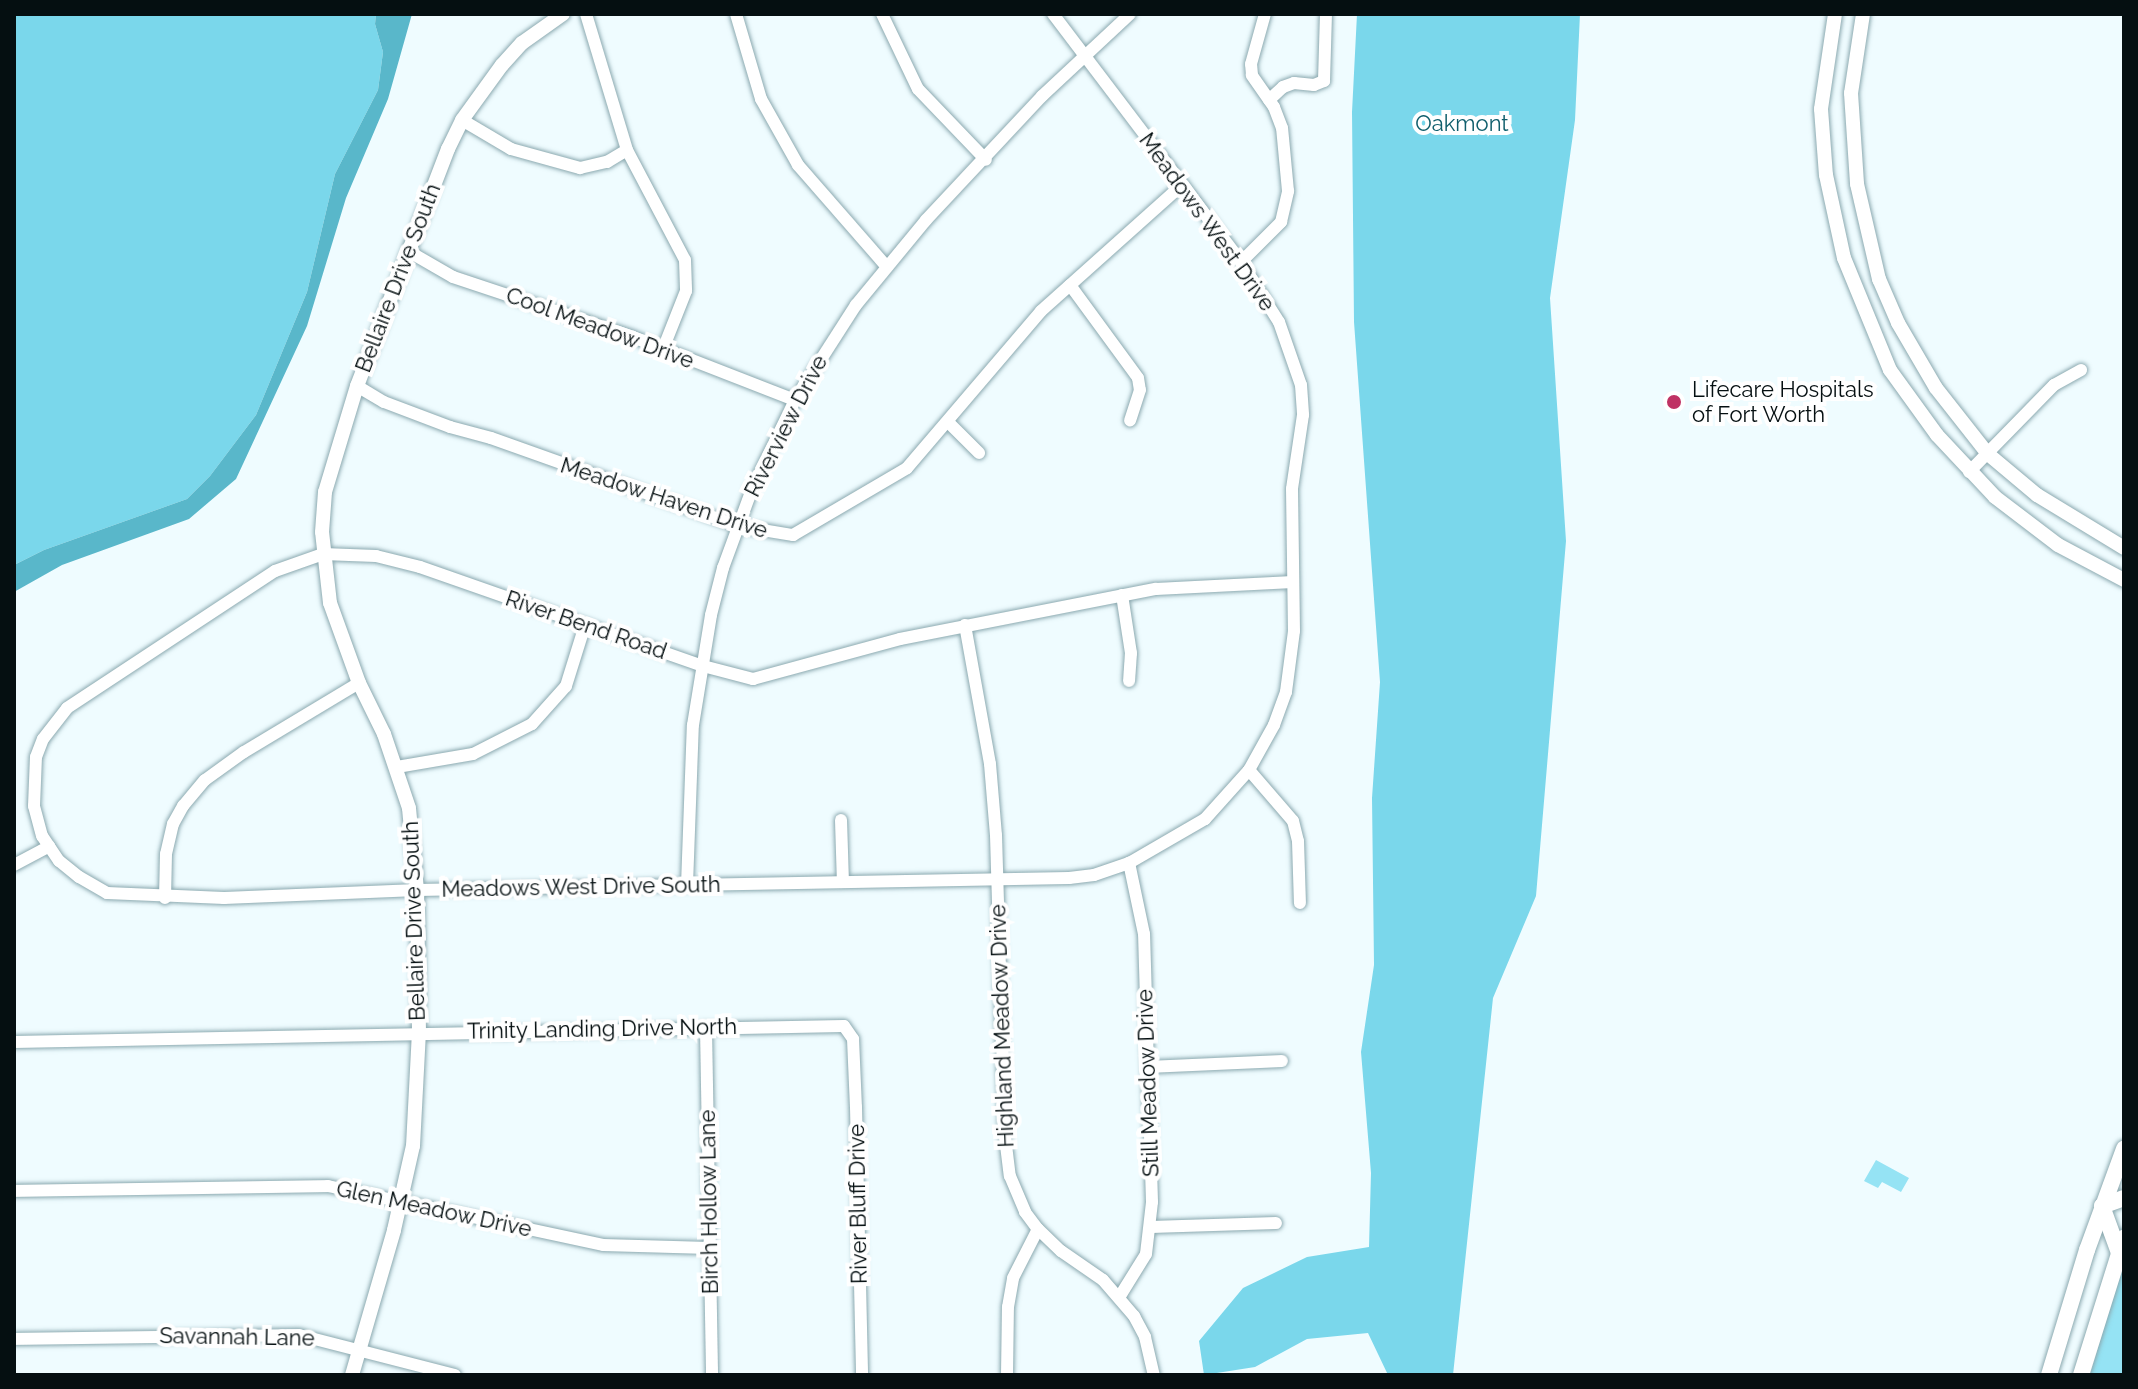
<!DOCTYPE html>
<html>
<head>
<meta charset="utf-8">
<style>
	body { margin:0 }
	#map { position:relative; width:2138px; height:1389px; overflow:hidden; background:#effcff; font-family:Raleway,sans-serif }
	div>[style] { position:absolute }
	.green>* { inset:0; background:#95e3f4 }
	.forest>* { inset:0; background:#7ad7eb }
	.water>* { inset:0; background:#59b7ca }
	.roads { filter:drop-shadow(0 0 2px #8ba9b0) drop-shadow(0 0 2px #8ba9b0) }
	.minor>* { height:12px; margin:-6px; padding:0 6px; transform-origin:6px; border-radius:6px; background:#fff }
	.tertiary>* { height:14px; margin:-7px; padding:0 7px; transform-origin:7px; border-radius:7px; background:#fff }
	.secondary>* { height:16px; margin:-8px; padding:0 8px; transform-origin:8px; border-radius:8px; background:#fff }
	.dots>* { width:22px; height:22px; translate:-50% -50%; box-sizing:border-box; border:4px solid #fff; border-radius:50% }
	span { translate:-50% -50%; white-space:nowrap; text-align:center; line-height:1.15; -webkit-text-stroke:8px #fff; paint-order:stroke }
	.park-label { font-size:22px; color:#0f5e6c }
	.street-label { font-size:22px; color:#050f11 }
	.poi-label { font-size:22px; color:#050f11 }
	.left { translate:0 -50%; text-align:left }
	.frame { position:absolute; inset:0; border:16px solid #050f11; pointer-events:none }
</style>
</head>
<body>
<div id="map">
	<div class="green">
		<i style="clip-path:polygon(1876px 1160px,1909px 1178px,1901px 1192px,1882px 1182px,1878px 1188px,1864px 1181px)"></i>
		<i style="clip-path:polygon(2124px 1264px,2124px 1375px,2090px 1375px,2109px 1310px)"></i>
	</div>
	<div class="forest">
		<i style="clip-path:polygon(14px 14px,376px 14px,375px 24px,383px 52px,378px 90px,335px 174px,307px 292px,256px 415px,210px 476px,187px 499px,44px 550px,14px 565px)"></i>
		<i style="clip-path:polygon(1357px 14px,1580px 14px,1575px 120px,1550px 298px,1566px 541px,1536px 896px,1493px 998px,1453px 1375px,1388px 1375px,1368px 1333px,1307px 1339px,1255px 1367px,1204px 1375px,1199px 1341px,1243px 1288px,1307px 1257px,1369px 1247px,1371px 1173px,1361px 1052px,1374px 965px,1372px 798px,1380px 682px,1354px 322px,1352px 112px)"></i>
	</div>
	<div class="water">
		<i style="clip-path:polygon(376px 14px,412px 14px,388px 99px,346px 198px,307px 326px,236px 479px,189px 519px,62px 565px,14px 592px,14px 565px,44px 550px,187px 499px,210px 476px,256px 415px,307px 292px,335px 174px,378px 90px,383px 52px,375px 24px)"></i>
	</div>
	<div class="roads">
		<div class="minor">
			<i style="left:586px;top:14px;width:142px;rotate:73.2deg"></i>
			<i style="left:627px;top:150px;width:124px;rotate:62.2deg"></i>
			<i style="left:685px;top:260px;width:31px;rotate:88deg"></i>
			<i style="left:686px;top:291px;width:62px;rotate:111.6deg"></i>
			<i style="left:736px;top:14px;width:89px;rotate:73.6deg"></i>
			<i style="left:761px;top:99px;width:76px;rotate:60.7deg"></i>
			<i style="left:798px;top:165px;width:135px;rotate:48.9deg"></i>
			<i style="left:882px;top:14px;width:83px;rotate:64.4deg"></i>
			<i style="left:918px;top:89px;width:98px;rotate:46.2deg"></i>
			<i style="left:1053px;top:14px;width:311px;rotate:52.8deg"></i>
			<i style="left:1241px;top:262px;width:71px;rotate:57.7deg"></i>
			<i style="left:1279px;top:322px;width:67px;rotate:70.8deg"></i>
			<i style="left:1301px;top:385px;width:30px;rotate:86deg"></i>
			<i style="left:1303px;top:415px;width:75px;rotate:98.5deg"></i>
			<i style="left:1292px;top:489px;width:142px;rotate:89.2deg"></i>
			<i style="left:1294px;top:631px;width:62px;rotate:97.5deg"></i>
			<i style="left:1286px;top:692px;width:35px;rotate:110deg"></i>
			<i style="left:1274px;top:725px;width:51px;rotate:119.1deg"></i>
			<i style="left:1249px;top:770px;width:66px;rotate:131.9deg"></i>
			<i style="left:1205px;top:819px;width:88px;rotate:149.9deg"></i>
			<i style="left:1129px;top:863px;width:37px;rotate:161deg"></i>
			<i style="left:1094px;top:875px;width:25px;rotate:173deg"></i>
			<i style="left:1069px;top:878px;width:652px;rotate:178.95deg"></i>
			<i style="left:417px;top:890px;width:193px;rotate:177.6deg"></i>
			<i style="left:224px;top:898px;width:117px;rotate:-177.6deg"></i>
			<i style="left:107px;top:893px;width:32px;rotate:-150deg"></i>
			<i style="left:79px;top:877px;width:26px;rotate:-141deg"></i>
			<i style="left:59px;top:861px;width:30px;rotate:-124deg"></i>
			<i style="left:42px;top:836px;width:31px;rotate:-105deg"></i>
			<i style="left:34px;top:806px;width:49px;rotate:-87.7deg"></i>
			<i style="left:36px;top:757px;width:19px;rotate:-69deg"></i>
			<i style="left:43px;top:739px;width:39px;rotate:-52deg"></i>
			<i style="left:67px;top:708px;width:249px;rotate:-33.4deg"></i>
			<i style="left:275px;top:571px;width:51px;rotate:-19.5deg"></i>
			<i style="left:323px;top:554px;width:53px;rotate:2.2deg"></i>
			<i style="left:376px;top:556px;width:45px;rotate:14deg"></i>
			<i style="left:420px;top:567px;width:300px;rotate:19.3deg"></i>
			<i style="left:703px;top:666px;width:52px;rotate:14.6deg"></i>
			<i style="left:753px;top:679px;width:152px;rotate:-15.2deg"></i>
			<i style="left:900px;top:639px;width:261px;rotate:-11.1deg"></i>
			<i style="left:1156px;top:589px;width:137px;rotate:-2.9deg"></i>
			<i style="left:1269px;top:100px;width:19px;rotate:-43deg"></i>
			<i style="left:1283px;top:87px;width:12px;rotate:-20deg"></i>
			<i style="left:1294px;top:83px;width:20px;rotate:6deg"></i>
			<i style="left:1314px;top:85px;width:11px;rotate:-22deg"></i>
			<i style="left:1324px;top:81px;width:67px;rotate:-88.3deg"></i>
			<i style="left:462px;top:120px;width:57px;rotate:30.6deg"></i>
			<i style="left:511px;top:149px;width:72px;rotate:15.4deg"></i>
			<i style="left:580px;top:168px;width:28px;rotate:-13deg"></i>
			<i style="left:607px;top:162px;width:23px;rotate:-31deg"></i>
			<i style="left:408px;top:251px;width:52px;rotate:30deg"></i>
			<i style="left:453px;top:277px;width:190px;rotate:18.4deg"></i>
			<i style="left:633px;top:337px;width:174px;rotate:21.3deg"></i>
			<i style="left:1241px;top:262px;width:57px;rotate:-45deg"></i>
			<i style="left:1281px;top:222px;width:32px;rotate:-77deg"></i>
			<i style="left:1288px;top:191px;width:63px;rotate:-95.4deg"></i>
			<i style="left:1282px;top:128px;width:22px;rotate:-111deg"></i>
			<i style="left:1274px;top:107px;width:39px;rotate:-125deg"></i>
			<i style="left:1252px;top:75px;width:11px;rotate:-95deg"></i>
			<i style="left:1251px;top:64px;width:52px;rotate:-74.4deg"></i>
			<i style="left:1070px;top:285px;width:115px;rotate:53.8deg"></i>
			<i style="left:1138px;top:378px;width:12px;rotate:81deg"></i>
			<i style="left:1140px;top:390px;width:32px;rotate:108deg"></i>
			<i style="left:357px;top:386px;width:31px;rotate:31deg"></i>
			<i style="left:384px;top:402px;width:71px;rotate:20.7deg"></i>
			<i style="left:450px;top:427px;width:42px;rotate:15deg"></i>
			<i style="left:491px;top:438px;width:262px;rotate:19.6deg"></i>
			<i style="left:738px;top:526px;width:56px;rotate:9.3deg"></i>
			<i style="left:793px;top:535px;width:132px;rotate:-30.4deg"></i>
			<i style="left:907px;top:468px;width:206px;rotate:-49.5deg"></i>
			<i style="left:1041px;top:311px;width:189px;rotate:-41.8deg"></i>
			<i style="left:948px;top:422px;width:44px;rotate:45deg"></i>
			<i style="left:1969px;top:472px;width:122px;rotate:-45.7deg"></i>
			<i style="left:2054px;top:385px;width:31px;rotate:-29deg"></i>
			<i style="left:1122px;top:595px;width:59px;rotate:81.2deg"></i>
			<i style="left:1131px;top:653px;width:28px;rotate:94deg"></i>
			<i style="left:965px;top:625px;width:141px;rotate:79.8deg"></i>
			<i style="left:990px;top:764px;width:71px;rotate:85.2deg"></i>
			<i style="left:996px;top:835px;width:302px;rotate:88.3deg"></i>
			<i style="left:1005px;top:1137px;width:39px;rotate:83deg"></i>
			<i style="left:1010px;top:1176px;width:39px;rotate:67deg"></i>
			<i style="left:1025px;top:1212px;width:21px;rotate:53deg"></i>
			<i style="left:1038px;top:1229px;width:32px;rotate:44deg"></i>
			<i style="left:1061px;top:1251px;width:51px;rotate:34.6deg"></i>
			<i style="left:1103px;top:1280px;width:48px;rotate:49.3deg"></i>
			<i style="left:1134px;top:1316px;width:24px;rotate:62deg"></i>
			<i style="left:1145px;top:1337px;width:39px;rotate:77deg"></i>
			<i style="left:397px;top:767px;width:77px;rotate:-9.7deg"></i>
			<i style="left:473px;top:754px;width:66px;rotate:-27deg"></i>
			<i style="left:532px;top:724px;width:51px;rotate:-48.2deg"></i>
			<i style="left:566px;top:686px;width:64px;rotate:-72.7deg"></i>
			<i style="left:1249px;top:770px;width:67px;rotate:49.2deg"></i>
			<i style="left:1293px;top:821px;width:21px;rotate:76deg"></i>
			<i style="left:1298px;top:841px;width:62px;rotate:88.2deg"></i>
			<i style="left:841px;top:820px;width:62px;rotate:88.2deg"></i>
			<i style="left:14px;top:865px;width:40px;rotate:-28deg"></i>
			<i style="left:687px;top:885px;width:160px;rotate:-87.9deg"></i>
			<i style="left:693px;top:725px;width:111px;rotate:-80.7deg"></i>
			<i style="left:711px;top:615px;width:49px;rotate:-75.7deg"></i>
			<i style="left:723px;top:568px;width:84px;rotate:-69.8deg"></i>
			<i style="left:752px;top:489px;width:99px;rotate:-64.2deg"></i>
			<i style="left:795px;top:400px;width:113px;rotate:-57.3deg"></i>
			<i style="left:856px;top:305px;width:110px;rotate:-50.5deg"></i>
			<i style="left:926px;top:220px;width:170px;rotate:-46.9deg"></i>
			<i style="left:1042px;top:96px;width:120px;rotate:-43deg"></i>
			<i style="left:165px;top:898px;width:44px;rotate:-88.7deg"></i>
			<i style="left:166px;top:854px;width:31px;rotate:-77deg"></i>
			<i style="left:173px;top:824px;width:21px;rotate:-61deg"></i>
			<i style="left:183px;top:806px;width:34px;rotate:-50deg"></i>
			<i style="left:205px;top:780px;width:48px;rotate:-35.7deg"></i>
			<i style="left:244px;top:752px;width:134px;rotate:-31deg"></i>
			<i style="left:706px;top:1028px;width:347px;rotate:89deg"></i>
			<i style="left:14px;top:1042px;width:830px;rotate:-1.1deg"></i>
			<i style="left:844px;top:1026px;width:16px;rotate:55deg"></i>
			<i style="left:853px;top:1039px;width:68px;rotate:87.5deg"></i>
			<i style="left:856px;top:1107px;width:268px;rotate:88.7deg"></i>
			<i style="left:1148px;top:1067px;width:134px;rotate:-2.6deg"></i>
			<i style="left:14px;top:1191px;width:314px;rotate:-0.9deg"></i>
			<i style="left:328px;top:1186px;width:281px;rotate:12.1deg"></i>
			<i style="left:603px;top:1245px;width:106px;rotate:1.6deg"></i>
			<i style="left:1151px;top:1227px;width:125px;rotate:-1.8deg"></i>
			<i style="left:1120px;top:1296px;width:49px;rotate:-58.2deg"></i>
			<i style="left:1146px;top:1254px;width:52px;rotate:-83.4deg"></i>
			<i style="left:1152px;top:1202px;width:268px;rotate:-91.7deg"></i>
			<i style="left:1144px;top:934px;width:73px;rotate:-101.9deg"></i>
			<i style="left:14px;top:1339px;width:285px;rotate:-0.8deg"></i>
			<i style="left:299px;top:1335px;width:161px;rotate:14.4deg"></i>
			<i style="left:1007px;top:1375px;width:68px;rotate:-89.2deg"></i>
			<i style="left:1008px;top:1307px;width:29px;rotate:-80deg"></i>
			<i style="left:1013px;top:1278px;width:55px;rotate:-63deg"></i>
		</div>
		<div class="tertiary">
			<i style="left:1835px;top:14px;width:96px;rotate:98.4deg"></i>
			<i style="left:1821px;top:109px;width:66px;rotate:85.7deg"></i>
			<i style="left:1826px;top:175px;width:85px;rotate:77.8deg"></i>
			<i style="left:1844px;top:258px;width:121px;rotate:67.7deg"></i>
			<i style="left:1890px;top:370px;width:80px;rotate:54.1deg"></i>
			<i style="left:1937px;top:435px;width:85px;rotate:46.9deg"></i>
			<i style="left:1995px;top:497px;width:79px;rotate:37.3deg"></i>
			<i style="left:2058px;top:545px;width:75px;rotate:27.9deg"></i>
			<i style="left:1863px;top:14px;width:80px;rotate:98.6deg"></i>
			<i style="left:1851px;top:93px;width:91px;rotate:86.2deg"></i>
			<i style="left:1857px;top:184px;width:98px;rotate:77deg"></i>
			<i style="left:1879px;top:279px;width:48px;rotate:66.6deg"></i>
			<i style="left:1898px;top:323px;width:75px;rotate:59.7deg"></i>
			<i style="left:1936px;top:388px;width:84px;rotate:51.8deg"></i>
			<i style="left:1988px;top:454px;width:64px;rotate:39.9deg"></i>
			<i style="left:2037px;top:495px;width:102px;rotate:31.3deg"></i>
			<i style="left:352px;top:1375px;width:151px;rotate:-73.8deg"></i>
			<i style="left:394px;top:1230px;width:86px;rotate:-77.3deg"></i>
			<i style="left:413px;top:1146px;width:114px;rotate:-87deg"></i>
			<i style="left:419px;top:1032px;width:142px;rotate:-90.8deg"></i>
			<i style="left:417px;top:890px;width:82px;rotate:-95.6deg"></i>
			<i style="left:409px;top:808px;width:78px;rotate:-108.7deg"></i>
			<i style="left:384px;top:734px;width:57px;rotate:-116.1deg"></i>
			<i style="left:359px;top:683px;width:85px;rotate:-109.9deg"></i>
			<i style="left:330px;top:603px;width:71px;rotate:-96.4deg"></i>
			<i style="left:322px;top:532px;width:40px;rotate:-85.7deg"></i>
			<i style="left:325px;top:492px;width:111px;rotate:-73.2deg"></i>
			<i style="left:357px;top:386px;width:254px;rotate:-69deg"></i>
			<i style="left:448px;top:149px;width:32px;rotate:-64deg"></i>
			<i style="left:462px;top:120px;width:68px;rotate:-54deg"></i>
			<i style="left:502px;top:65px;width:30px;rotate:-48deg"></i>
			<i style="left:522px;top:43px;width:50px;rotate:-35.3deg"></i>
		</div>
		<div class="secondary">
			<i style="left:2102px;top:1206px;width:50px;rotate:70.1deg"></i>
			<i style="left:2102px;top:1206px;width:23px;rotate:-20deg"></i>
			<i style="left:2049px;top:1375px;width:131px;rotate:-73.1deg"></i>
			<i style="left:2087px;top:1250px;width:108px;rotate:-69.9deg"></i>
			<i style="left:2081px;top:1375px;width:144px;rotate:-72.6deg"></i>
		</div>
	</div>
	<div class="dots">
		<i style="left:1674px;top:402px;background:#bf3264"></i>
	</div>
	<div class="park-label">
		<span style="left:1462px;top:124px">Oakmont</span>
	</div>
	<div class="street-label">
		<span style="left:1207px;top:222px;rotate:54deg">Meadows West Drive</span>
		<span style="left:398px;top:278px;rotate:-69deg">Bellaire Drive South</span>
		<span style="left:600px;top:328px;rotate:20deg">Cool Meadow Drive</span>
		<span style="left:786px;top:426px;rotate:-63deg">Riverview Drive</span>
		<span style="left:664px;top:498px;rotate:18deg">Meadow Haven Drive</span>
		<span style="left:586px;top:625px;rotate:19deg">River Bend Road</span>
		<span style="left:581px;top:887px;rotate:-1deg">Meadows West Drive South</span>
		<span style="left:414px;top:921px;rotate:-92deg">Bellaire Drive South</span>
		<span style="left:1002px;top:1026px;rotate:-92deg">Highland Meadow Drive</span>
		<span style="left:602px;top:1029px;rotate:-1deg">Trinity Landing Drive North</span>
		<span style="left:1148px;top:1083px;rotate:-92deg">Still Meadow Drive</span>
		<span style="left:709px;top:1202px;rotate:-91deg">Birch Hollow Lane</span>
		<span style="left:858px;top:1204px;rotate:-91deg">River Bluff Drive</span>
		<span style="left:434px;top:1209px;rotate:12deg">Glen Meadow Drive</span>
		<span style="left:237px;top:1337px;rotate:1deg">Savannah Lane</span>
	</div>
	<div class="poi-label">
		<span class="left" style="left:1692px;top:402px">Lifecare Hospitals<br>of Fort Worth</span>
	</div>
	<div class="frame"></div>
</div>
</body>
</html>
